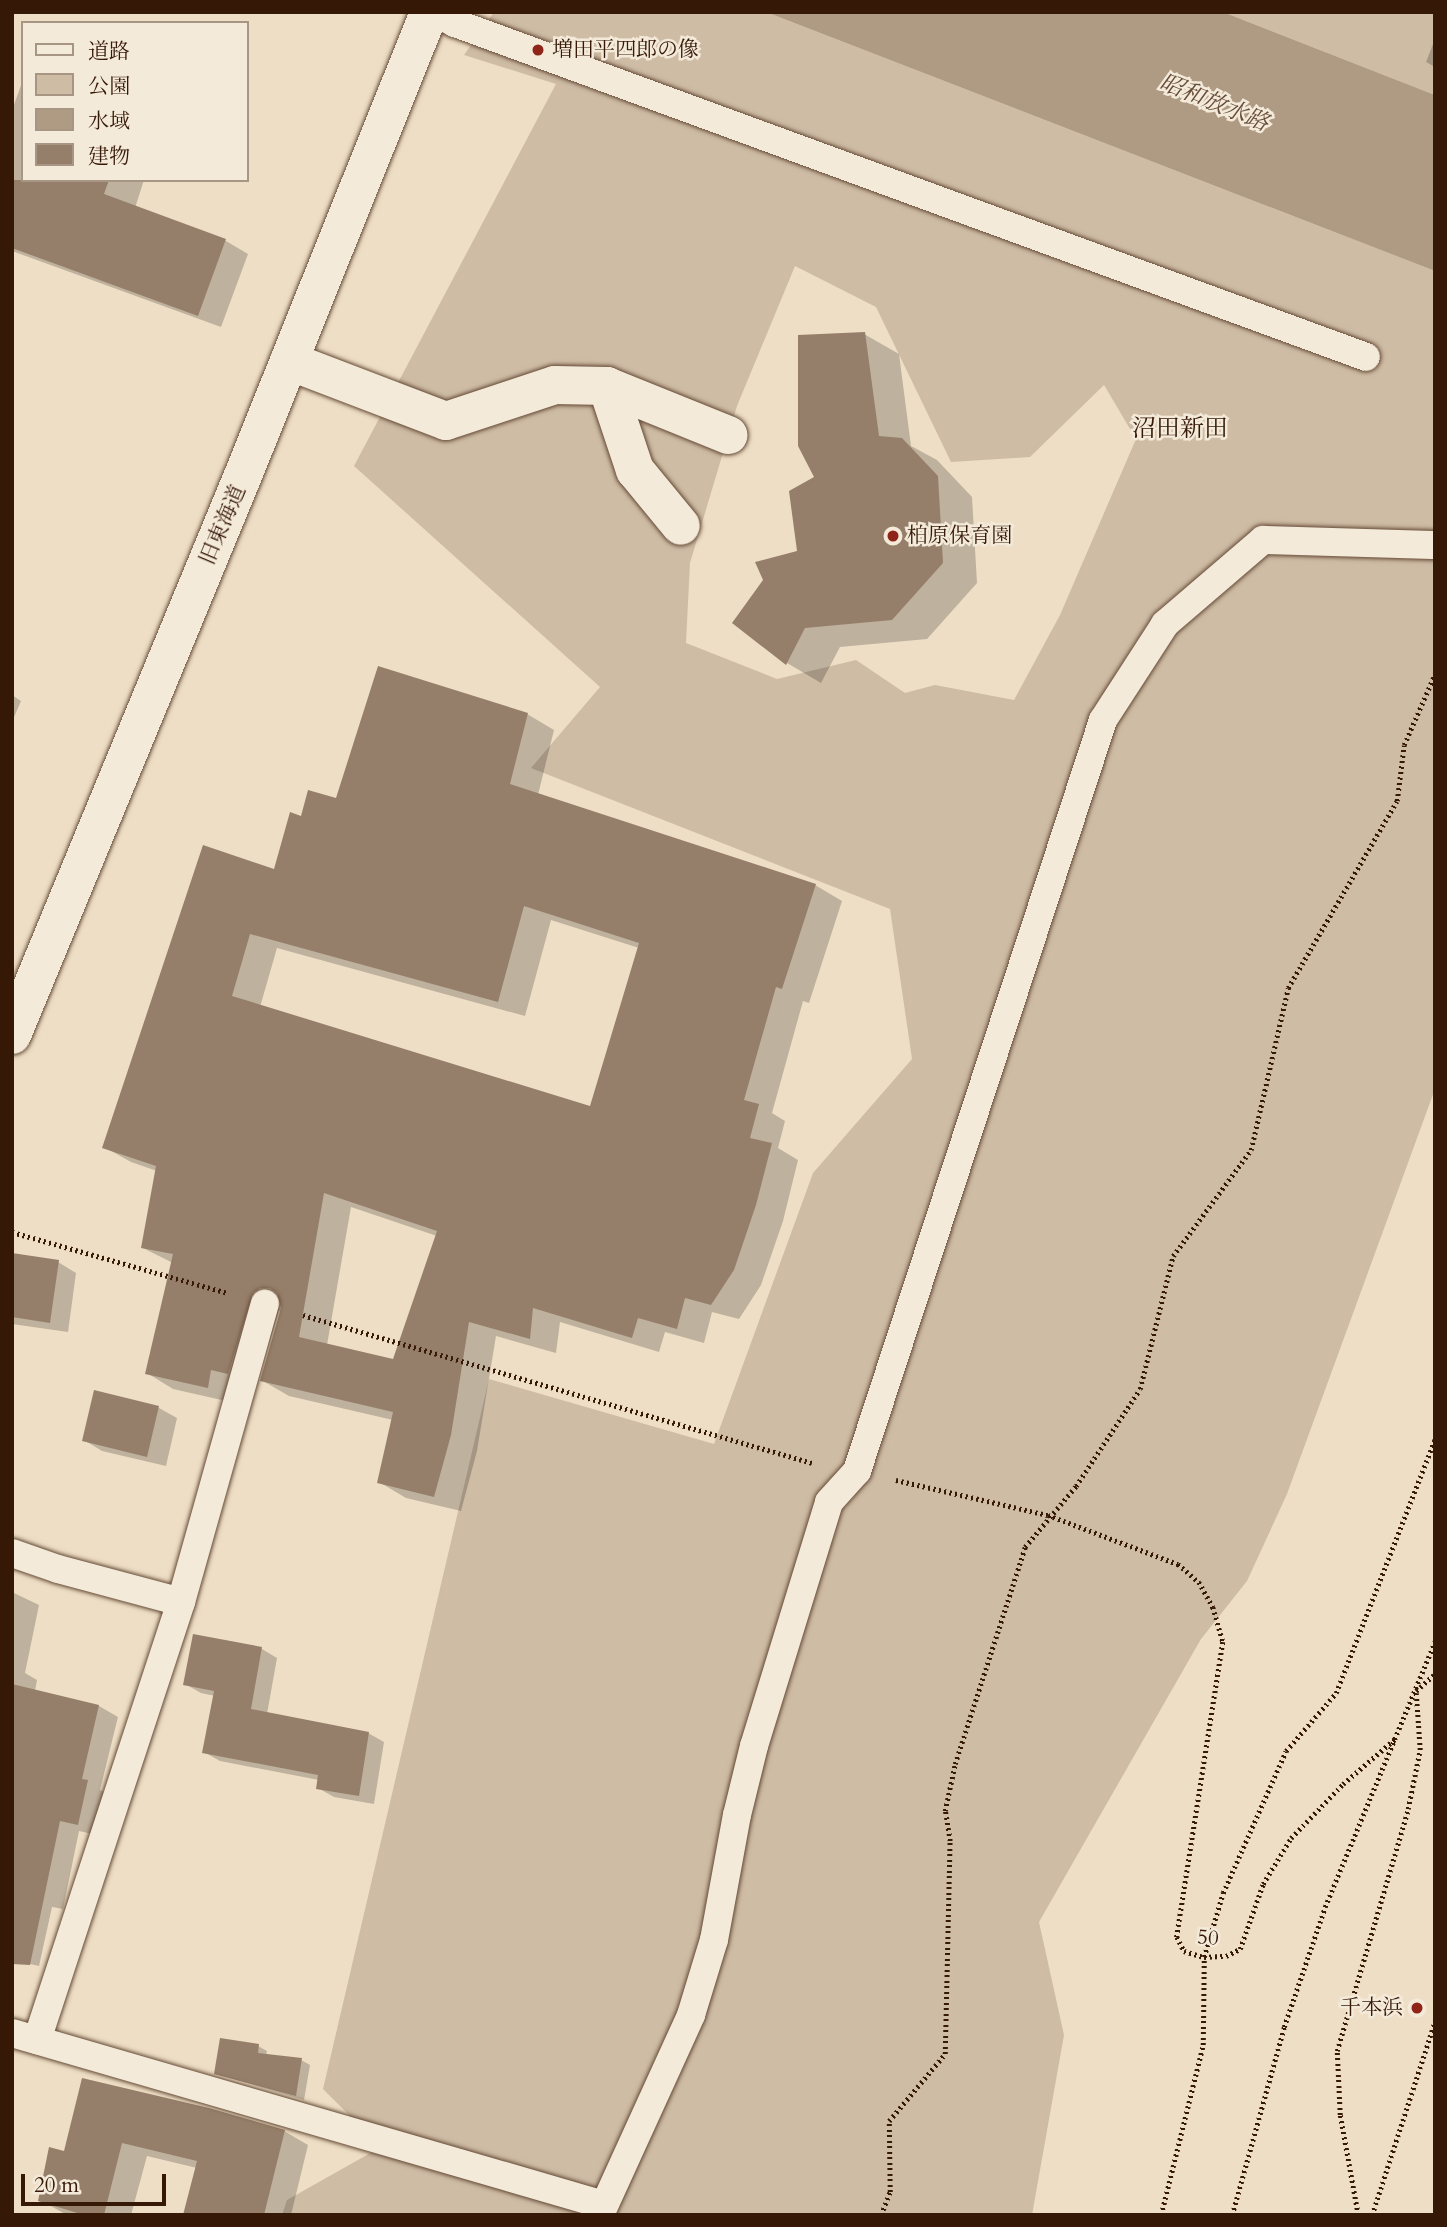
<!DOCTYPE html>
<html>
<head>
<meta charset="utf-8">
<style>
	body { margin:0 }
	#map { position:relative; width:1447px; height:2227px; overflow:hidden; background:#eedec5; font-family:Cardo,"Noto Serif JP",serif }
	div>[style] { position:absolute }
	.green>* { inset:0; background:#cfbca5 }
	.water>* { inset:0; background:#af9b84 }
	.shadow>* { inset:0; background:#0003 }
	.building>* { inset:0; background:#967f6a }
	.path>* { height:4.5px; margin-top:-2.25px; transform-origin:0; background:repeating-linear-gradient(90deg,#361807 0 2px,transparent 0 5.5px) }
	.roads { filter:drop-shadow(0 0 2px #644a36) drop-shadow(0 0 2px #644a36) }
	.service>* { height:28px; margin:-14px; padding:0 14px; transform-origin:14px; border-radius:14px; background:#f4ead9 }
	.minor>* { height:38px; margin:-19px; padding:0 19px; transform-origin:19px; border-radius:19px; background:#f4ead9 }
	.secondary>* { height:38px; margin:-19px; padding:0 19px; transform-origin:19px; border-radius:19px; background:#f4ead9 }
	.dots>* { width:19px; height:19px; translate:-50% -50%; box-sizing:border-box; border:4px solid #f4ead9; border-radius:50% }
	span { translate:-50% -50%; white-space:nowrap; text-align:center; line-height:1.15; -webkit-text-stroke:5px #f4ead9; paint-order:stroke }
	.poi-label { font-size:21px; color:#361807 }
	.left { translate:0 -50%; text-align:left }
	.right { translate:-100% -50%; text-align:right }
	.street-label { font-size:21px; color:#361807 }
	.water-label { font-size:23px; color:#664c39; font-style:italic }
	.quarter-label { font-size:24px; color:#361807 }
	.frame { position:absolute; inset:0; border:14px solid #361807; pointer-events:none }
	.legend { position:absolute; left:21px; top:21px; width:228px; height:161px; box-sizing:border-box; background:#f4ead9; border:2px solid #a89685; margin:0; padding:9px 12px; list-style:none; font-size:21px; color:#361807 }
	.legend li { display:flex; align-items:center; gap:14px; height:35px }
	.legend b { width:35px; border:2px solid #a89685 }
	.scale { position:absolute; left:21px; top:2174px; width:145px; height:32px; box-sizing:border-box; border:4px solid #361807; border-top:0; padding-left:9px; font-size:21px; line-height:24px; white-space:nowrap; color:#361807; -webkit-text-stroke:5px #f4ead9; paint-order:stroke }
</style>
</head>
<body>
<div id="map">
	<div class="green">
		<i style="clip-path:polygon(evenodd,494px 12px,766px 12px,1435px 271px,1435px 1089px,1287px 1494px,1247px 1581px,1201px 1639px,1039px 1922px,1064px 2035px,1032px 2215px,282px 2215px,287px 2200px,381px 2147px,323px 2089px,489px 1379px,714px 1444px,813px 1173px,912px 1059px,890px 909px,531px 768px,600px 687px,354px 466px,556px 84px,464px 55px,494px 12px,795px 266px,876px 307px,951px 462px,1030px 457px,1104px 385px,1136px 439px,1060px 615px,1014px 700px,935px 685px,905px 693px,856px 660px,777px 679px,686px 643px,690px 563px,737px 406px,795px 266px)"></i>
		<i style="clip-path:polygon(1223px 12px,1435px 12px,1435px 95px)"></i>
	</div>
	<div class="water">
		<i style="clip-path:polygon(766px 12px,1223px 12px,1435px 95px,1435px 271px)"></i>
	</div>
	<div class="shadow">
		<i style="clip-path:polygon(1435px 39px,1435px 67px,1426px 62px)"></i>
		<i style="clip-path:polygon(23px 80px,23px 180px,144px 180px,135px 208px,226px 241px,248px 254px,221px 327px,12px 251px,12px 110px)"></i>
		<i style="clip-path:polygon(864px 334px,899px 354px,911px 446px,937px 460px,972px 497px,977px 583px,927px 639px,840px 647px,821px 683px,787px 663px,799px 553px,816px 478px)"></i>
		<i style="clip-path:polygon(12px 695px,21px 701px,12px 722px)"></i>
		<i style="clip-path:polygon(evenodd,527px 714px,554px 730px,538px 795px,815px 885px,842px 901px,809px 1003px,803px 1001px,772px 1113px,785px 1121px,778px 1148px,798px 1160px,783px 1221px,761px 1285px,739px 1319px,712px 1312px,704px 1343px,665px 1332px,659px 1352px,560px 1322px,556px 1353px,496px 1336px,477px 1451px,461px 1511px,406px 1498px,379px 1482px,393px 1420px,289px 1396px,263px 1381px,282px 1312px,279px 1311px,255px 1388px,235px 1403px,173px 1389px,147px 1373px,173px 1263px,143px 1248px,157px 1171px,131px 1162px,104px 1147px,275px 871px,302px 818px,527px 714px,551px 920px,639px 948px,592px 1108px,260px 1007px,277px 948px,525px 1016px,551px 920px,527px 714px,351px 1207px,437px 1236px,394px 1361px,327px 1345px,351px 1207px)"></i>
		<i style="clip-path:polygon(12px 1255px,58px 1262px,76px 1273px,68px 1332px,12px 1324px)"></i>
		<i style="clip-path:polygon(95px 1392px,159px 1408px,177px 1418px,166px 1466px,102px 1451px,84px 1440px)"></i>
		<i style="clip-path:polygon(12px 1592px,39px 1605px,25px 1673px,37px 1680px,35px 1691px,99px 1706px,118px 1717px,100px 1790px,106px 1793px,97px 1835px,79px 1831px,63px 1909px,52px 1907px,39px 1966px,12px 1960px)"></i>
		<i style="clip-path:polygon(195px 1636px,262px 1649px,277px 1658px,267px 1714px,368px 1733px,384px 1742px,374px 1804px,334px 1797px,318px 1788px,319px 1780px,220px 1761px,204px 1752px,215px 1696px,201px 1693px,185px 1684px)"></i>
		<i style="clip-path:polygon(258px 2046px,267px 2051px,266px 2056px,301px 2060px,310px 2065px,304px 2100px,216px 2074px)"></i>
		<i style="clip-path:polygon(209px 2109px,284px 2131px,308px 2145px,291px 2215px,185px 2215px,197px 2168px,147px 2156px,131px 2215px,67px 2215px,40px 2200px,65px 2153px)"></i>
	</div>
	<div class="building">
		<i style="clip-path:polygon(12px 180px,109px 180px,104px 194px,226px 239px,198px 316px,12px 248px)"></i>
		<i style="clip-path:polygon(865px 332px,879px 436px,902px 438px,938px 476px,943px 563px,892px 620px,805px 628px,786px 665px,732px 623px,763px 580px,755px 562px,797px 551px,789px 491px,814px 477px,798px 446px,798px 335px)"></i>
		<i style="clip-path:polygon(evenodd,378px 666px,528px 713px,510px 784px,816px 884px,782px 989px,776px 987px,744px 1100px,759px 1104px,750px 1138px,772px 1143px,756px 1205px,734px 1270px,711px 1305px,685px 1298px,677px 1329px,638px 1318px,632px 1338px,533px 1308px,530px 1339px,469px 1322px,451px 1435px,434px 1497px,377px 1483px,393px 1412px,260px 1381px,281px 1308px,277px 1293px,270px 1288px,260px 1288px,253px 1293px,228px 1374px,211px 1370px,208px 1388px,145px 1374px,173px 1254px,141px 1248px,156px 1166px,102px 1148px,203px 845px,274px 869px,290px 812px,301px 816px,308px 790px,336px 798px,378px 666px,524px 906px,639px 943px,590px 1106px,232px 996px,250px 934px,498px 1002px,524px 906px,378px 666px,324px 1193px,437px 1231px,393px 1359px,299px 1337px,324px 1193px)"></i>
		<i style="clip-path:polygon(12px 1253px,59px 1260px,50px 1323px,12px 1317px)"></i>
		<i style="clip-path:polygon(94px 1390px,159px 1406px,147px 1457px,82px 1441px)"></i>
		<i style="clip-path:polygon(193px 1634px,262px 1647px,251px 1709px,369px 1732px,359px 1796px,316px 1789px,318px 1775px,202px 1753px,214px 1691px,183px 1685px)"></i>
		<i style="clip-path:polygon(12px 1684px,99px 1705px,82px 1779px,88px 1780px,78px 1825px,60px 1821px,30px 1965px,12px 1964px)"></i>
		<i style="clip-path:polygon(220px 2038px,259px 2044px,258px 2053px,302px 2058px,296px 2096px,214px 2074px)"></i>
		<i style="clip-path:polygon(82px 2078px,209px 2108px,285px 2130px,264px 2215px,183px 2215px,197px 2161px,122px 2143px,104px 2215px,84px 2215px,38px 2201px,49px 2147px,64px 2151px)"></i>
	</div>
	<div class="path">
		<i style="left:12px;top:1232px;width:223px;rotate:15.8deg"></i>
		<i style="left:303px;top:1315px;width:530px;rotate:16.21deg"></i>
		<i style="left:896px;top:1480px;width:156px;rotate:13deg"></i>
		<i style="left:1048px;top:1515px;width:139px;rotate:20.7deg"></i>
		<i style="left:1178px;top:1564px;width:28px;rotate:41deg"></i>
		<i style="left:1199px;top:1582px;width:29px;rotate:61deg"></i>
		<i style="left:1213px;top:1607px;width:36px;rotate:74deg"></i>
		<i style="left:1223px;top:1642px;width:299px;rotate:98.9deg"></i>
		<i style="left:1177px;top:1937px;width:16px;rotate:63deg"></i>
		<i style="left:1184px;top:1951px;width:21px;rotate:17deg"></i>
		<i style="left:1204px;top:1957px;width:22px;rotate:-3deg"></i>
		<i style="left:1226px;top:1956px;width:16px;rotate:-27deg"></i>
		<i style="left:1240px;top:1949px;width:69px;rotate:-70.5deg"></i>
		<i style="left:1263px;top:1884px;width:54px;rotate:-58.7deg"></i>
		<i style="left:1291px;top:1838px;width:75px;rotate:-46.1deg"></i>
		<i style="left:1343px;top:1784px;width:69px;rotate:-40.9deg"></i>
		<i style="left:1416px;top:1691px;width:25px;rotate:-42deg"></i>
		<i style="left:881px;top:2215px;width:25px;rotate:-69deg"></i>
		<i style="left:890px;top:2192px;width:71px;rotate:-90.8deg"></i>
		<i style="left:889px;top:2121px;width:87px;rotate:-50.1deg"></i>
		<i style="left:945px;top:2054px;width:213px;rotate:-88.7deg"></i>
		<i style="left:950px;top:1841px;width:30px;rotate:-99deg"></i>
		<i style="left:945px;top:1811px;width:48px;rotate:-78deg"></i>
		<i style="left:955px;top:1764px;width:228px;rotate:-72.1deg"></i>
		<i style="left:1025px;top:1547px;width:80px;rotate:-50.1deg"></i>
		<i style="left:1076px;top:1486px;width:116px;rotate:-56.6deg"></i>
		<i style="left:1140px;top:1389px;width:137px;rotate:-76.1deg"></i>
		<i style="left:1173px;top:1256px;width:132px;rotate:-53.7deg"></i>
		<i style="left:1251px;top:1150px;width:166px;rotate:-77.1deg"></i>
		<i style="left:1288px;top:988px;width:216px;rotate:-59.8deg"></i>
		<i style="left:1397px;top:801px;width:56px;rotate:-82.9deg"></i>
		<i style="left:1404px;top:745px;width:77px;rotate:-66.4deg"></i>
		<i style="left:1161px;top:2215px;width:175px;rotate:-76.1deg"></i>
		<i style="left:1203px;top:2045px;width:88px;rotate:-89.3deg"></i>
		<i style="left:1204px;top:1957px;width:67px;rotate:-73.5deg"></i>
		<i style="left:1223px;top:1893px;width:155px;rotate:-66.1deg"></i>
		<i style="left:1286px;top:1751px;width:77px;rotate:-49.2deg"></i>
		<i style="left:1336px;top:1693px;width:273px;rotate:-68.7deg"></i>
		<i style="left:1232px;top:2215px;width:195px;rotate:-74.5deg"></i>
		<i style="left:1284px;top:2027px;width:127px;rotate:-71.1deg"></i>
		<i style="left:1325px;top:1907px;width:288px;rotate:-67.5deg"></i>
		<i style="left:1358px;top:2215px;width:102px;rotate:-100.2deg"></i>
		<i style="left:1340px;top:2115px;width:64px;rotate:-92.7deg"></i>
		<i style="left:1337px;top:2051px;width:252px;rotate:-73.6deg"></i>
		<i style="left:1408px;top:1809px;width:60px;rotate:-78.5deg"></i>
		<i style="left:1420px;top:1750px;width:57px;rotate:-94deg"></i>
		<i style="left:1372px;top:2215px;width:204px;rotate:-72deg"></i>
	</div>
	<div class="roads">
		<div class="service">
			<i style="left:435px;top:12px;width:23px;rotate:29deg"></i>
			<i style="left:455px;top:23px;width:970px;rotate:20.13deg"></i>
			<i style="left:12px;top:1553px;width:49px;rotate:19.2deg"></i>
			<i style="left:58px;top:1569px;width:127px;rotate:15deg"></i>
			<i style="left:12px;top:2033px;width:616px;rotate:16.2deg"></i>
			<i style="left:37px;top:2040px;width:461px;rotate:-71.8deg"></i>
			<i style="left:181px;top:1602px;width:310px;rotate:-74.3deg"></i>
			<i style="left:600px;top:2215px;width:220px;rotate:-65.5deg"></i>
			<i style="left:691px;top:2015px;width:78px;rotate:-73deg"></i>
			<i style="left:714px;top:1940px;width:127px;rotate:-79.6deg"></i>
			<i style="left:737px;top:1815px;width:71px;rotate:-76.2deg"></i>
			<i style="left:754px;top:1746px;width:255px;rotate:-72.9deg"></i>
			<i style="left:829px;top:1502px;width:42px;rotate:-47.9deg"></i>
			<i style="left:857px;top:1471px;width:790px;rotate:-71.86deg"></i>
			<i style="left:1103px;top:720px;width:114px;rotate:-57.1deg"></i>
			<i style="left:1165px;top:624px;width:129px;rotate:-40.6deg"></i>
			<i style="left:1263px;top:540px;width:172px;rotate:1.7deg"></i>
		</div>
		<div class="minor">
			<i style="left:289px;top:361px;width:168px;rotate:20.9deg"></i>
			<i style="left:446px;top:421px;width:115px;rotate:-18.3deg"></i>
			<i style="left:555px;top:385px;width:52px;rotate:1.1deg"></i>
			<i style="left:607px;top:386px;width:131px;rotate:22deg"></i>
			<i style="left:607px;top:386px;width:89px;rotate:71.6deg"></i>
			<i style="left:635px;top:470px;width:72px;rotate:50.6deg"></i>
		</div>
		<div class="secondary">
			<i style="left:12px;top:1035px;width:608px;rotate:-67.57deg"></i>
			<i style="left:244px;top:473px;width:497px;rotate:-68.1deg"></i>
		</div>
	</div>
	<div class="dots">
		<i style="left:538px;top:50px;background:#8f2418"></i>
		<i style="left:893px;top:536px;background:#8f2418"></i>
		<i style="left:1417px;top:2008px;background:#8f2418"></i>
	</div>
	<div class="poi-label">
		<span class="left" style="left:552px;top:50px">増田平四郎の像</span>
		<span class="left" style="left:907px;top:536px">柏原保育園</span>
		<span class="right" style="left:1403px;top:2008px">千本浜</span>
	</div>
	<div class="street-label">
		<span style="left:223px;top:525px;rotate:-67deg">旧東海道</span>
		<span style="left:1208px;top:1938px;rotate:5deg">50</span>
	</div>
	<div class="water-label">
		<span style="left:1214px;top:103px;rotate:22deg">昭和放水路</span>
	</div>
	<div class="quarter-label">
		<span style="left:1180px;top:429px">沼田新田</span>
	</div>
	<div class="frame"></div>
	<ul class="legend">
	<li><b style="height:9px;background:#f4ead9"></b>道路</li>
	<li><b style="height:19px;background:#cfbca5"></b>公園</li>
	<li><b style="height:19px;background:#af9b84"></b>水域</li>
	<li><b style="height:19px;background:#967f6a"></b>建物</li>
	</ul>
	<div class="scale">20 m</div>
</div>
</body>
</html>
